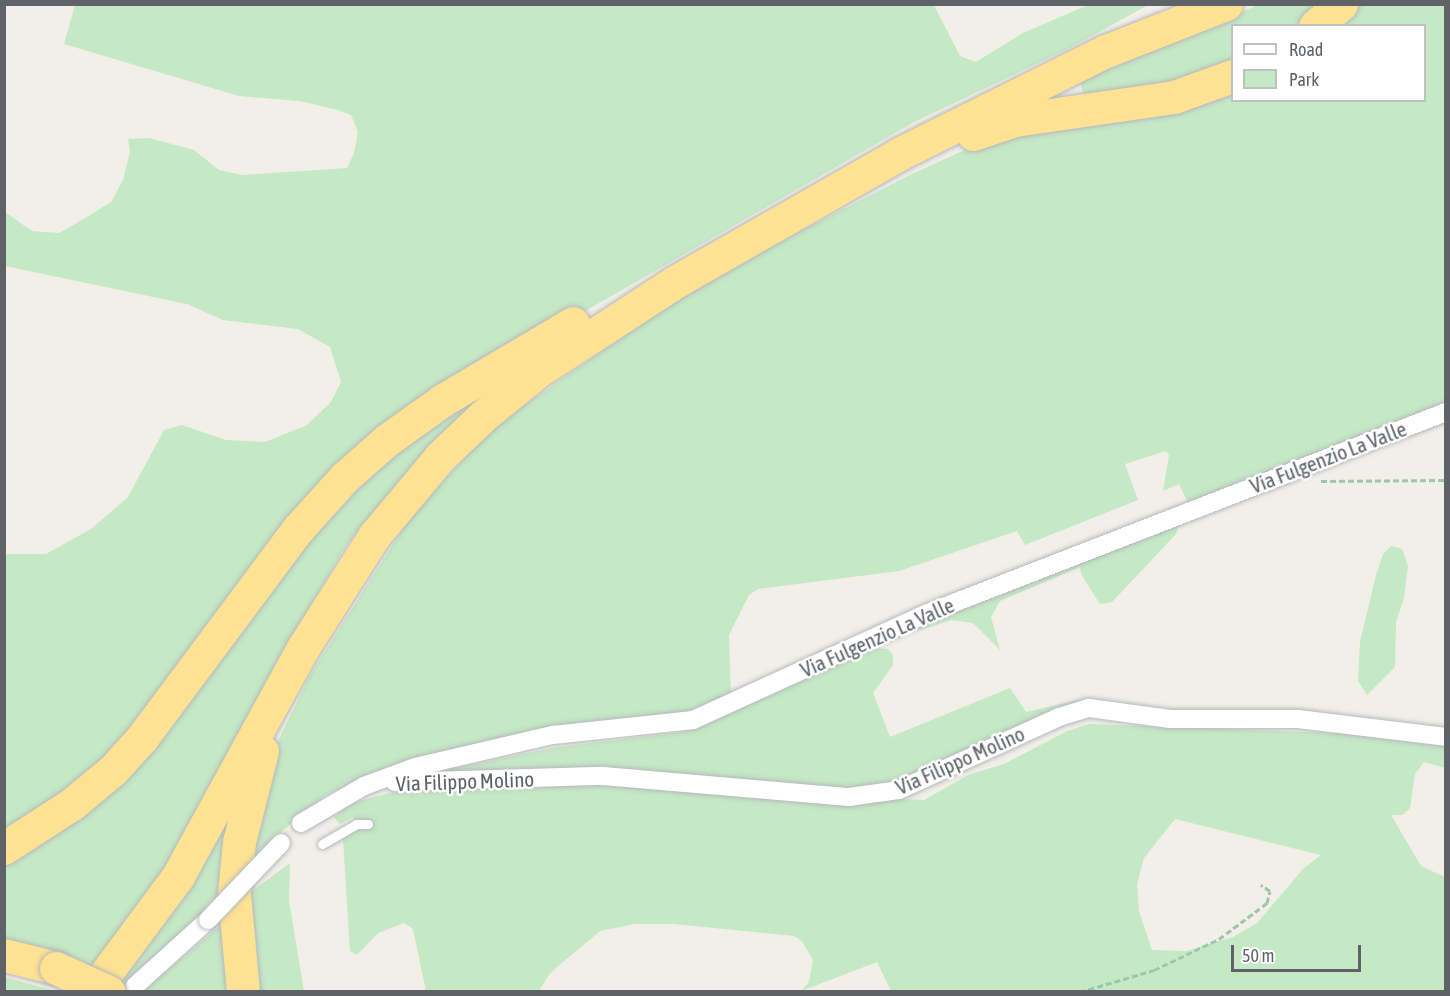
<!DOCTYPE html>
<html>
<head>
<meta charset="utf-8">
<style>
	body { margin:0 }
	#map { position:relative; width:1450px; height:996px; overflow:hidden; background:#f1efe8; font-family:"Asap Condensed",sans-serif }
	div>[style] { position:absolute }
	.green>* { inset:0; background:#c5e8c5 }
	.path>* { height:3px; margin-top:-1.5px; transform-origin:0; background:repeating-linear-gradient(90deg,#9cc7a9 0 6px,transparent 0 9px) }
	.roads { filter:drop-shadow(0 0 2px #b5b8bc) drop-shadow(0 0 2px #b5b8bc) }
	.lane>* { height:9px; margin:-4.5px; padding:0 4.5px; transform-origin:4.5px; border-radius:4.5px; background:#fff }
	.street>* { height:18px; margin:-9px; padding:0 9px; transform-origin:9px; border-radius:9px; background:#fff }
	.highway>* { height:33px; margin:-16.5px; padding:0 16.5px; transform-origin:16.5px; border-radius:16.5px; background:#fde293 }
	.bridges { filter:drop-shadow(0 0 2px #b5b8bc) drop-shadow(0 0 2px #b5b8bc) }
	.street-bridge>* { height:18px; margin:-9px; padding:0 9px; transform-origin:9px; border-radius:9px; background:#fff }
	.highway-bridge>* { height:33px; margin:-16.5px; padding:0 16.5px; transform-origin:16.5px; border-radius:16.5px; background:#fde293 }
	span { translate:-50% -50%; white-space:nowrap; text-align:center; line-height:1.15; -webkit-text-stroke:5px #fff; paint-order:stroke }
	.street-label { font-size:21px; color:#5f6368 }
	.frame { position:absolute; inset:0; border:6px solid #5f6368; pointer-events:none }
	.legend { position:absolute; left:1231px; top:24px; width:195px; height:78px; box-sizing:border-box; background:#fff; border:2px solid #bfc1c3; margin:0; padding:8px 10px; list-style:none; font-size:18px; color:#5f6368 }
	.legend li { display:flex; align-items:center; gap:12px; height:30px }
	.legend b { width:30px; border:2px solid #bfc1c3 }
	.scale { position:absolute; left:1231px; top:945px; width:130px; height:27px; box-sizing:border-box; border:3px solid #5f6368; border-top:0; padding-left:8px; font-size:18px; line-height:21px; white-space:nowrap; color:#5f6368; -webkit-text-stroke:4px #fff; paint-order:stroke }
</style>
</head>
<body>
<div id="map">
	<div class="green">
		<i style="clip-path:polygon(75px 5px,934px 5px,960px 56px,976px 62px,1023px 33px,1088px 5px,1148px 5px,1070px 48px,914px 122px,422px 405px,109px 766px,5px 835px,5px 554px,46px 554px,91px 529px,128px 497px,164px 430px,182px 425px,226px 440px,265px 442px,307px 425px,331px 402px,341px 382px,330px 347px,298px 329px,223px 320px,187px 304px,5px 266px,5px 212px,32px 231px,59px 233px,87px 217px,111px 202px,123px 180px,130px 152px,128px 139px,149px 138px,194px 150px,219px 170px,242px 175px,347px 168px,354px 153px,358px 132px,351px 115px,338px 110px,300px 101px,239px 96px,64px 44px)"></i>
		<i style="clip-path:polygon(1258px 5px,1337px 5px,1308px 25px,1232px 26px,1232px 70px,1084px 96px,1080px 81px)"></i>
		<i style="clip-path:polygon(1356px 5px,1445px 5px,1445px 403px,1189px 505px,1179px 484px,1163px 491px,1169px 455px,1166px 451px,1125px 464px,1138px 500px,1025px 545px,1017px 531px,899px 571px,758px 589px,749px 595px,729px 635px,731px 696px,686px 715px,441px 754px,382px 769px,326px 795px,275px 837px,242px 873px,263px 772px,310px 675px,409px 519px,493px 427px,705px 280px,910px 175px,1006px 131px,1232px 88px,1232px 100px,1424px 100px,1424px 26px,1335px 25px)"></i>
		<i style="clip-path:polygon(467px 403px,469px 414px,362px 525px,344px 549px,282px 654px,223px 776px,97px 973px,5px 946px,4px 857px,30px 843px,353px 482px)"></i>
		<i style="clip-path:polygon(1182px 518px,1176px 534px,1112px 602px,1100px 604px,1081px 574px,1080px 567px,1000px 601px,991px 617px,1000px 650px,973px 623px,951px 620px,897px 638px,913px 626px)"></i>
		<i style="clip-path:polygon(1391px 546px,1402px 549px,1408px 566px,1404px 598px,1396px 622px,1395px 667px,1367px 695px,1358px 681px,1360px 642px,1376px 575px,1383px 554px)"></i>
		<i style="clip-path:polygon(876px 648px,888px 649px,893px 655px,893px 665px,873px 693px,890px 737px,1010px 688px,1026px 712px,1078px 700px,1094px 705px,924px 777px,847px 791px,418px 776px,557px 747px,684px 732px)"></i>
		<i style="clip-path:polygon(evenodd,1089px 724px,1361px 734px,1445px 742px,1445px 768px,1424px 762px,1415px 774px,1410px 808px,1402px 815px,1391px 815px,1421px 866px,1445px 877px,1445px 991px,891px 991px,877px 962px,801px 991px,809px 982px,813px 960px,802px 941px,794px 936px,674px 924px,635px 924px,600px 931px,550px 973px,539px 991px,426px 991px,413px 929px,404px 923px,378px 933px,357px 955px,350px 951px,343px 839px,358px 828px,353px 817px,340px 824px,334px 817px,353px 802px,399px 791px,448px 786px,522px 790px,568px 784px,924px 800px,968px 775px,1004px 764px,1067px 731px,1089px 724px,1175px 819px,1321px 855px,1304px 868px,1257px 923px,1233px 937px,1186px 951px,1152px 950px,1139px 911px,1137px 884px,1144px 858px,1175px 819px)"></i>
		<i style="clip-path:polygon(223px 819px,233px 823px,227px 886px,130px 988px,109px 977px)"></i>
		<i style="clip-path:polygon(290px 863px,289px 900px,304px 991px,248px 991px,238px 907px,252px 891px)"></i>
		<i style="clip-path:polygon(223px 923px,232px 991px,142px 992px)"></i>
		<i style="clip-path:polygon(4px 977px,48px 989px,54px 991px,5px 991px)"></i>
	</div>
	<div class="path">
		<i style="left:1321px;top:481px;width:125px;rotate:-0.5deg"></i>
		<i style="left:1080px;top:992px;width:77px;rotate:-16.6deg"></i>
		<i style="left:1154px;top:970px;width:72px;rotate:-25.5deg"></i>
		<i style="left:1219px;top:939px;width:60px;rotate:-36.9deg"></i>
		<i style="left:1267px;top:903px;width:12px;rotate:-76deg"></i>
		<i style="left:1270px;top:891px;width:11px;rotate:-146deg"></i>
	</div>
	<div class="roads">
		<div class="lane">
			<i style="left:322px;top:844px;width:39px;rotate:-30deg"></i>
			<i style="left:356px;top:824px;width:12px"></i>
		</div>
		<div class="street">
			<i style="left:395px;top:782px;width:208px;rotate:-1.7deg"></i>
			<i style="left:603px;top:776px;width:247px;rotate:4.9deg"></i>
			<i style="left:849px;top:797px;width:50px;rotate:-8deg"></i>
			<i style="left:899px;top:790px;width:176px;rotate:-24.5deg"></i>
			<i style="left:1059px;top:717px;width:31px;rotate:-17deg"></i>
			<i style="left:1089px;top:708px;width:82px;rotate:7.7deg"></i>
			<i style="left:1170px;top:719px;width:128px"></i>
			<i style="left:1298px;top:719px;width:149px;rotate:6.9deg"></i>
			<i style="left:301px;top:823px;width:73px;rotate:-30.4deg"></i>
			<i style="left:364px;top:786px;width:54px;rotate:-20.4deg"></i>
			<i style="left:415px;top:767px;width:142px;rotate:-13.1deg"></i>
			<i style="left:553px;top:735px;width:141px;rotate:-6.1deg"></i>
			<i style="left:693px;top:720px;width:258px;rotate:-24.5deg"></i>
			<i style="left:928px;top:613px;width:556px;rotate:-21.21deg"></i>
			<i style="left:135px;top:986px;width:98px;rotate:-42.1deg"></i>
		</div>
		<div class="highway">
			<i style="left:1315px;top:26px;width:34px;rotate:-40deg"></i>
			<i style="left:973px;top:134px;width:44px;rotate:-18.4deg"></i>
			<i style="left:1015px;top:120px;width:161px;rotate:-8.2deg"></i>
			<i style="left:1174px;top:97px;width:62px;rotate:-19.9deg"></i>
			<i style="left:4px;top:848px;width:81px;rotate:-32.9deg"></i>
			<i style="left:72px;top:804px;width:53px;rotate:-39.7deg"></i>
			<i style="left:113px;top:770px;width:43px;rotate:-47.8deg"></i>
			<i style="left:142px;top:738px;width:261px;rotate:-53.3deg"></i>
			<i style="left:298px;top:529px;width:69px;rotate:-48deg"></i>
			<i style="left:344px;top:478px;width:57px;rotate:-41.5deg"></i>
			<i style="left:387px;top:440px;width:69px;rotate:-35.5deg"></i>
			<i style="left:443px;top:400px;width:151px;rotate:-30.6deg"></i>
			<i style="left:4px;top:955px;width:54px;rotate:14deg"></i>
			<i style="left:92px;top:992px;width:144px;rotate:-53.4deg"></i>
			<i style="left:178px;top:876px;width:260px;rotate:-61.3deg"></i>
			<i style="left:303px;top:648px;width:133px;rotate:-57.6deg"></i>
			<i style="left:374px;top:536px;width:103px;rotate:-50.1deg"></i>
			<i style="left:440px;top:457px;width:59px;rotate:-43.6deg"></i>
			<i style="left:483px;top:416px;width:70px;rotate:-39.2deg"></i>
			<i style="left:537px;top:372px;width:165px;rotate:-33.1deg"></i>
			<i style="left:675px;top:282px;width:258px;rotate:-29.7deg"></i>
			<i style="left:899px;top:154px;width:231px;rotate:-26.5deg"></i>
			<i style="left:1106px;top:51px;width:129px;rotate:-21.4deg"></i>
			<i style="left:243px;top:992px;width:99px;rotate:-95.2deg"></i>
			<i style="left:234px;top:893px;width:51px;rotate:-84.4deg"></i>
			<i style="left:239px;top:842px;width:94px;rotate:-75.8deg"></i>
		</div>
	</div>
	<div class="bridges">
		<div class="street-bridge">
			<i style="left:208px;top:920px;width:106px;rotate:-46.5deg"></i>
		</div>
		<div class="highway-bridge">
			<i style="left:56px;top:968px;width:58px;rotate:24.4deg"></i>
		</div>
	</div>
	<div class="street-label">
		<span style="left:1328px;top:457px;rotate:-21deg">Via Fulgenzio La Valle</span>
		<span style="left:877px;top:637px;rotate:-24deg">Via Fulgenzio La Valle</span>
		<span style="left:960px;top:760px;rotate:-24deg">Via Filippo Molino</span>
		<span style="left:465px;top:781px;rotate:-2deg">Via Filippo Molino</span>
	</div>
	<div class="frame"></div>
	<ul class="legend">
	<li><b style="height:8px;background:#fff"></b>Road</li>
	<li><b style="height:16px;background:#c5e8c5"></b>Park</li>
	</ul>
	<div class="scale">50 m</div>
</div>
</body>
</html>
